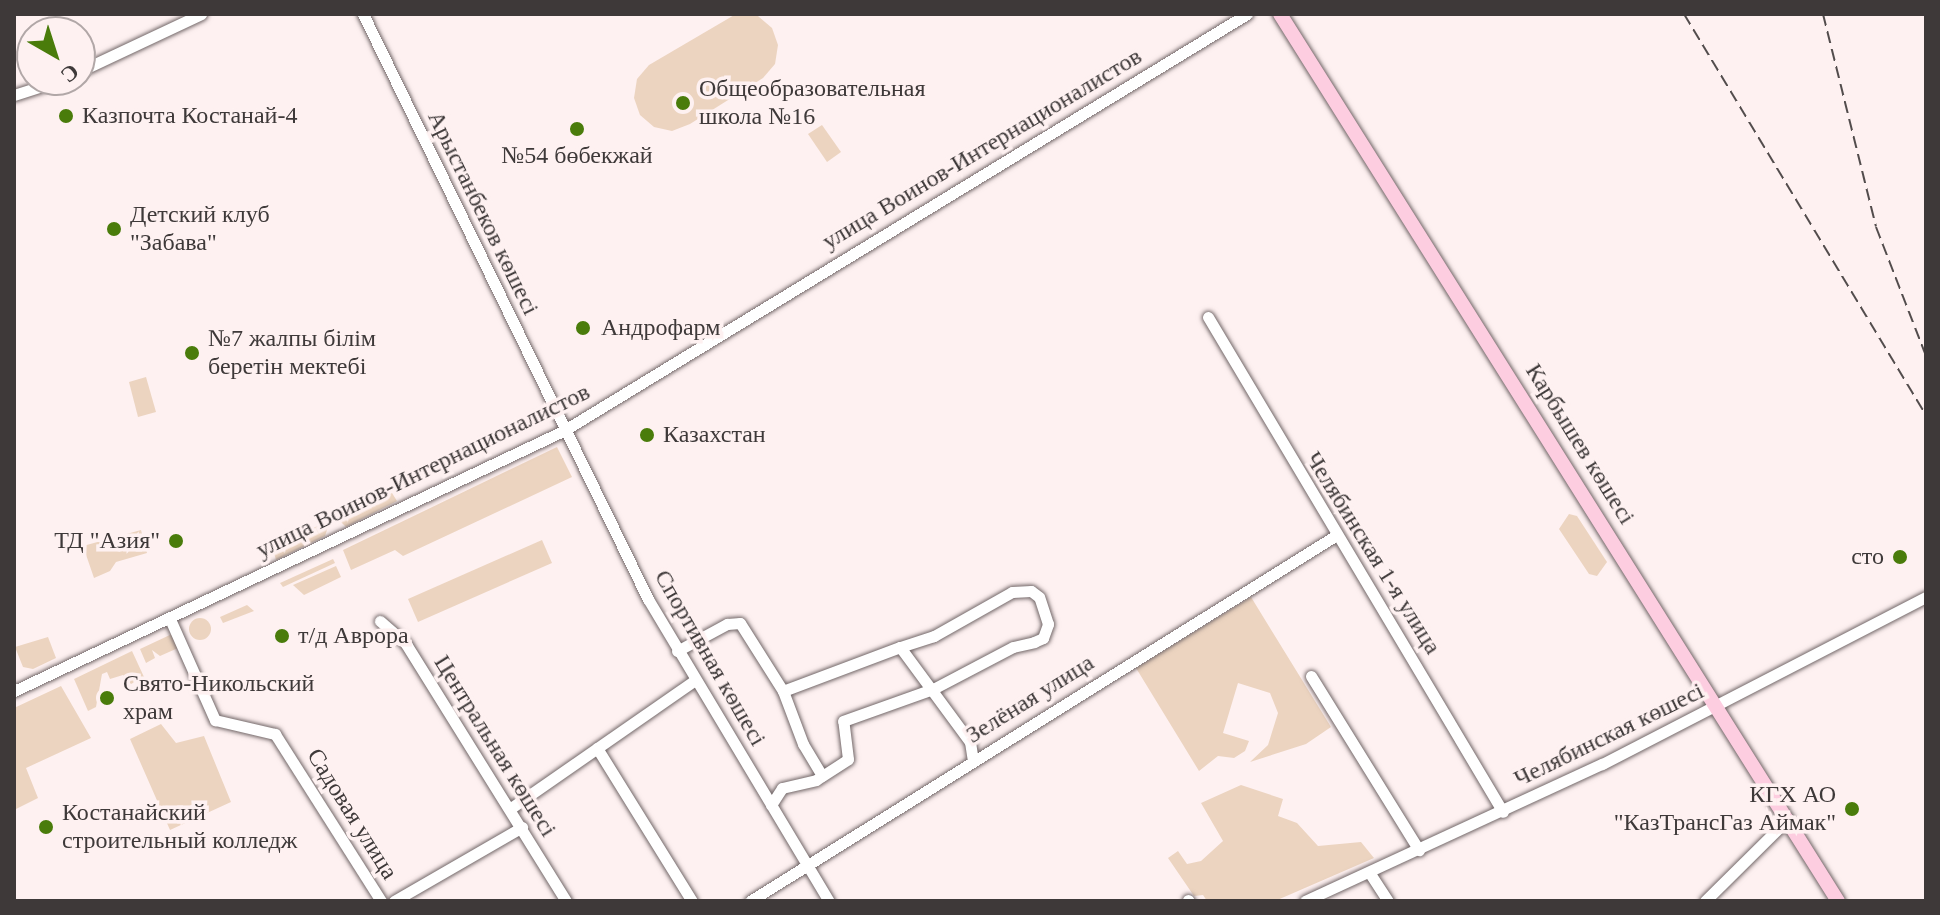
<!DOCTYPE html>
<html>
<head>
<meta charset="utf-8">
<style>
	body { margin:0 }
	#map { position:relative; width:1940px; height:915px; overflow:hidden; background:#fef1f1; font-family:"Times New Roman",serif }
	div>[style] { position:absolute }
	.green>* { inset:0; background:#ecd4c0 }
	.round { border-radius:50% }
	.roads { filter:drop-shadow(0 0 2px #726768) drop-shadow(0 0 2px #726768) }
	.minor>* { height:11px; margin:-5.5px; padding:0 5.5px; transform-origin:5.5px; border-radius:5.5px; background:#fff }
	.major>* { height:14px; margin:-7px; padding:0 7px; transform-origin:7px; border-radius:7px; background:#fdcde0 }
	.rail>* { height:2px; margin-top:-1px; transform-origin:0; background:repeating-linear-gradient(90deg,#524c4c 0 12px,transparent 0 18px) }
	.dots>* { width:22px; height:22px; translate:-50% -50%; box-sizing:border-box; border:4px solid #fef1f1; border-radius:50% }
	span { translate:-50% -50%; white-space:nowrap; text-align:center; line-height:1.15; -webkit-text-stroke:7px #fef1f1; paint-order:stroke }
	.poi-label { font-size:24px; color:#3e3939 }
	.left { translate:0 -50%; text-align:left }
	.right { translate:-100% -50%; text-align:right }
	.street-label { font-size:24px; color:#3e3939 }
	.frame { position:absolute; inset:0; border:16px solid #3e3939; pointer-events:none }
	.north { position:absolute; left:16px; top:16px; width:80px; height:80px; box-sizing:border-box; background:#fef1f1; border:2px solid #b1a7a7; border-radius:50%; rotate:141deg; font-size:22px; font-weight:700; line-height:32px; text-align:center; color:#3e3939 }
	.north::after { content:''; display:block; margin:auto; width:28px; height:36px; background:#4a7c0b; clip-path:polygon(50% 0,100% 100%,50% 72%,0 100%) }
</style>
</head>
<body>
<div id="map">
	<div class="green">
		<i style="clip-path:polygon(736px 14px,758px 16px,772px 28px,778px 45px,775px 64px,763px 78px,690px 124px,672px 131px,654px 127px,640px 115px,634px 98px,637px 79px,649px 65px)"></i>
		<i style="clip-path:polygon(822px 125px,841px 152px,827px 162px,808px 134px)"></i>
		<i style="clip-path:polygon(146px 377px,156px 412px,138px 417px,129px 382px)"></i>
		<i style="clip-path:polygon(557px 447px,572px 477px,403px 556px,395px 550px,351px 570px,343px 550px)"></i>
		<i style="clip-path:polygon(392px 493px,397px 501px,346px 527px,337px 518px)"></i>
		<i style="clip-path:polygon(1569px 514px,1577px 516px,1607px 562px,1597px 576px,1589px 574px,1559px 529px)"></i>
		<i style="clip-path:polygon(330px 521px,325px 536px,276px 560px,272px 545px)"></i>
		<i style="clip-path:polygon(141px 530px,147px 553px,116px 562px,110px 571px,94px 578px,83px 546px)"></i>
		<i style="clip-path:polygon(542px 540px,552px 563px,418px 622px,408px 599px)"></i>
		<i style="clip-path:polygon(333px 559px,335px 563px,283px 587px,280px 583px)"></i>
		<i style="clip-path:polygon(336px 566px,341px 577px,304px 595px,293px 585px)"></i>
		<i style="clip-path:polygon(1251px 597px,1331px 727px,1306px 744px,1250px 762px,1268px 745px,1278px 713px,1270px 693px,1238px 683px,1223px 733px,1249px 741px,1245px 751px,1234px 758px,1218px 756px,1199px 771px,1136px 668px)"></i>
		<i style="clip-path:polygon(247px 605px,254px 611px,223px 623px,220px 617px)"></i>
		<i class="round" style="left:189px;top:618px;width:22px;height:22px"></i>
		<i style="clip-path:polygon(172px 634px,178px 648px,160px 656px,152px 650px,155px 658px,146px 663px,140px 649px)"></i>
		<i style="clip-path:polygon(48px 637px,56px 658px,33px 669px,23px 667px,15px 647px)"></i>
		<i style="clip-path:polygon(132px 651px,144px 677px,131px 684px,123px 675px,110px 679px,107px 672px,102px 674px,96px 707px,88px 711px,74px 679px)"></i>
		<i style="clip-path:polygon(61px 686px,91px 738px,26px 768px,38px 798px,14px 810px,14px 708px)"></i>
		<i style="clip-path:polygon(161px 724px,176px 743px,204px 736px,231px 802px,170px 830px,130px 739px)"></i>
		<i style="clip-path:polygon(1241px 785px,1283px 799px,1278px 816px,1297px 823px,1318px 846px,1361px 842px,1374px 858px,1275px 901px,1207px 901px,1203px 895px,1194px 896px,1168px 858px,1178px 851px,1187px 864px,1201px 861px,1223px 841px,1201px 803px)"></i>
	</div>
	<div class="roads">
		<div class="minor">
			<i style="left:363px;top:14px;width:651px;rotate:64.03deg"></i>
			<i style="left:648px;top:599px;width:352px;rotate:59.1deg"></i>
			<i style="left:80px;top:71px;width:134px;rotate:-25.2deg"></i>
			<i style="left:14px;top:95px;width:49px;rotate:-17.7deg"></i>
			<i style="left:1208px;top:317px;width:576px;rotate:59.21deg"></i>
			<i style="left:170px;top:619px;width:111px;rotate:66deg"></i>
			<i style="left:215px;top:720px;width:62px;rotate:13.1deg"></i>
			<i style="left:275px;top:734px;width:198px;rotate:57.6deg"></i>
			<i style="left:380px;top:621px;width:35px;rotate:41deg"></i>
			<i style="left:406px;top:644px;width:303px;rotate:58.1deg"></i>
			<i style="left:677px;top:651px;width:57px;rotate:-28.4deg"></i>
			<i style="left:727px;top:624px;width:13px;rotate:-4deg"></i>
			<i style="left:740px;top:623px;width:80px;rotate:57.7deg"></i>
			<i style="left:783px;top:691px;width:125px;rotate:-20.6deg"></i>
			<i style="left:900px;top:647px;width:118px;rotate:53.6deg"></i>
			<i style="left:970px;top:742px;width:19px;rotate:81deg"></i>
			<i style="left:1311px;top:676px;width:205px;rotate:58.2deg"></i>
			<i style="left:14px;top:691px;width:607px;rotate:-25.34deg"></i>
			<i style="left:563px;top:431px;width:801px;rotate:-31.37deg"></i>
			<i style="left:783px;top:691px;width:57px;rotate:69.3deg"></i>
			<i style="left:803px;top:744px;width:37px;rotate:59deg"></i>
			<i style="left:597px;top:748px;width:180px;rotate:58.2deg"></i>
			<i style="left:771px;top:805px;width:20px;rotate:-57deg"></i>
			<i style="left:782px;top:788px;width:35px;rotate:-13deg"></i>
			<i style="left:816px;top:780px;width:38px;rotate:-33deg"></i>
			<i style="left:848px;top:759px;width:38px;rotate:-97deg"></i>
			<i style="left:843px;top:721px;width:96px;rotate:-19.6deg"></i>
			<i style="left:933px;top:689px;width:90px;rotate:-27.7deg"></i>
			<i style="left:1013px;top:647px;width:22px;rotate:-13deg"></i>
			<i style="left:1034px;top:642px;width:10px;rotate:-24deg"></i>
			<i style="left:1043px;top:638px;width:15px;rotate:-70deg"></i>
			<i style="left:1048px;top:624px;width:28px;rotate:-108deg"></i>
			<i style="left:1039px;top:597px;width:10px;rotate:-143deg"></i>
			<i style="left:1031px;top:591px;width:19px;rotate:177deg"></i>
			<i style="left:1012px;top:592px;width:90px;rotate:150.6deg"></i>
			<i style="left:934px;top:636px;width:36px;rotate:162deg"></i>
			<i style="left:511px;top:808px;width:224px;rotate:-34.8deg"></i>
			<i style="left:1369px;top:872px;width:35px;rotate:57deg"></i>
			<i style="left:1188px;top:900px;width:1px;rotate:45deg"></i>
			<i style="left:394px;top:901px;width:148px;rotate:-30deg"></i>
			<i style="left:750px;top:901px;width:690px;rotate:-31.96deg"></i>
			<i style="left:1305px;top:901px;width:327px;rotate:-24.8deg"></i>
			<i style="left:1602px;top:764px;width:365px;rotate:-27.3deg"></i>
			<i style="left:1705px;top:901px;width:117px;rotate:-44.7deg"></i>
		</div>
		<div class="major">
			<i style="left:1280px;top:14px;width:1048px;rotate:57.83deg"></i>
		</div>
	</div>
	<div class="rail">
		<i style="left:1684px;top:14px;width:468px;rotate:58.9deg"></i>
		<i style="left:1823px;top:14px;width:219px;rotate:76deg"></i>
		<i style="left:1876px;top:227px;width:138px;rotate:68.8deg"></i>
	</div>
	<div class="dots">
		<i style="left:683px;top:103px;background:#4a7c0b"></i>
		<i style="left:66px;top:116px;background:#4a7c0b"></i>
		<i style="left:577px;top:129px;background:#4a7c0b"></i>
		<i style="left:114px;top:229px;background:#4a7c0b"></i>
		<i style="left:583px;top:328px;background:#4a7c0b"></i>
		<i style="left:192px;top:353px;background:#4a7c0b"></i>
		<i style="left:647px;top:435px;background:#4a7c0b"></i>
		<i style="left:176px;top:541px;background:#4a7c0b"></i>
		<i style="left:1900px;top:557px;background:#4a7c0b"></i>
		<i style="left:282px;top:636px;background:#4a7c0b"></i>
		<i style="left:107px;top:698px;background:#4a7c0b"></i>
		<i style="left:1852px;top:809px;background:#4a7c0b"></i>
		<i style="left:46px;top:827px;background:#4a7c0b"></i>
	</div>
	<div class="poi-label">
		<span class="left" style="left:699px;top:103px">Общеобразовательная<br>школа №16</span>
		<span class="left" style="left:82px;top:116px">Казпочта Костанай-4</span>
		<span style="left:577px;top:156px">№54 бөбекжай</span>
		<span class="left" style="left:130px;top:229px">Детский клуб<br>"Забава"</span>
		<span class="left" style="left:601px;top:328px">Андрофарм</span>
		<span class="left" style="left:208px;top:353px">№7 жалпы білім<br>беретін мектебі</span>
		<span class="left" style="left:663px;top:435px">Казахстан</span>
		<span class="right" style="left:160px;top:541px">ТД "Азия"</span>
		<span class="right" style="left:1884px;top:557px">сто</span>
		<span class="left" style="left:298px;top:636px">т/д Аврора</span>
		<span class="left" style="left:123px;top:698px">Свято-Никольский<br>храм</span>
		<span class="right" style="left:1836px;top:809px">КГХ АО<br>"КазТрансГаз Аймак"</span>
		<span class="left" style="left:62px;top:827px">Костанайский<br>строительный колледж</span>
	</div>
	<div class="street-label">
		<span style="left:982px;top:149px;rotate:-31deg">улица Воинов-Интернационалистов</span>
		<span style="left:483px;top:213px;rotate:64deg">Арыстанбеков көшесі</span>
		<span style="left:1580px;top:444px;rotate:58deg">Карбышев көшесі</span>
		<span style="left:423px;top:471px;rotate:-26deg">улица Воинов-Интернационалистов</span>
		<span style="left:1373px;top:553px;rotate:58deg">Челябинская 1-я улица</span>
		<span style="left:710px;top:658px;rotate:60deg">Спортивная көшесі</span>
		<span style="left:1030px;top:699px;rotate:-32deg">Зелёная улица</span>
		<span style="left:1609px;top:735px;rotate:-26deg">Челябинская көшесі</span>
		<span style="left:495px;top:746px;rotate:58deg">Центральная көшесі</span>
		<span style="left:352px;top:814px;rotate:58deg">Садовая улица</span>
	</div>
	<div class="frame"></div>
	<div class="north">С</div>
</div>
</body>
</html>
